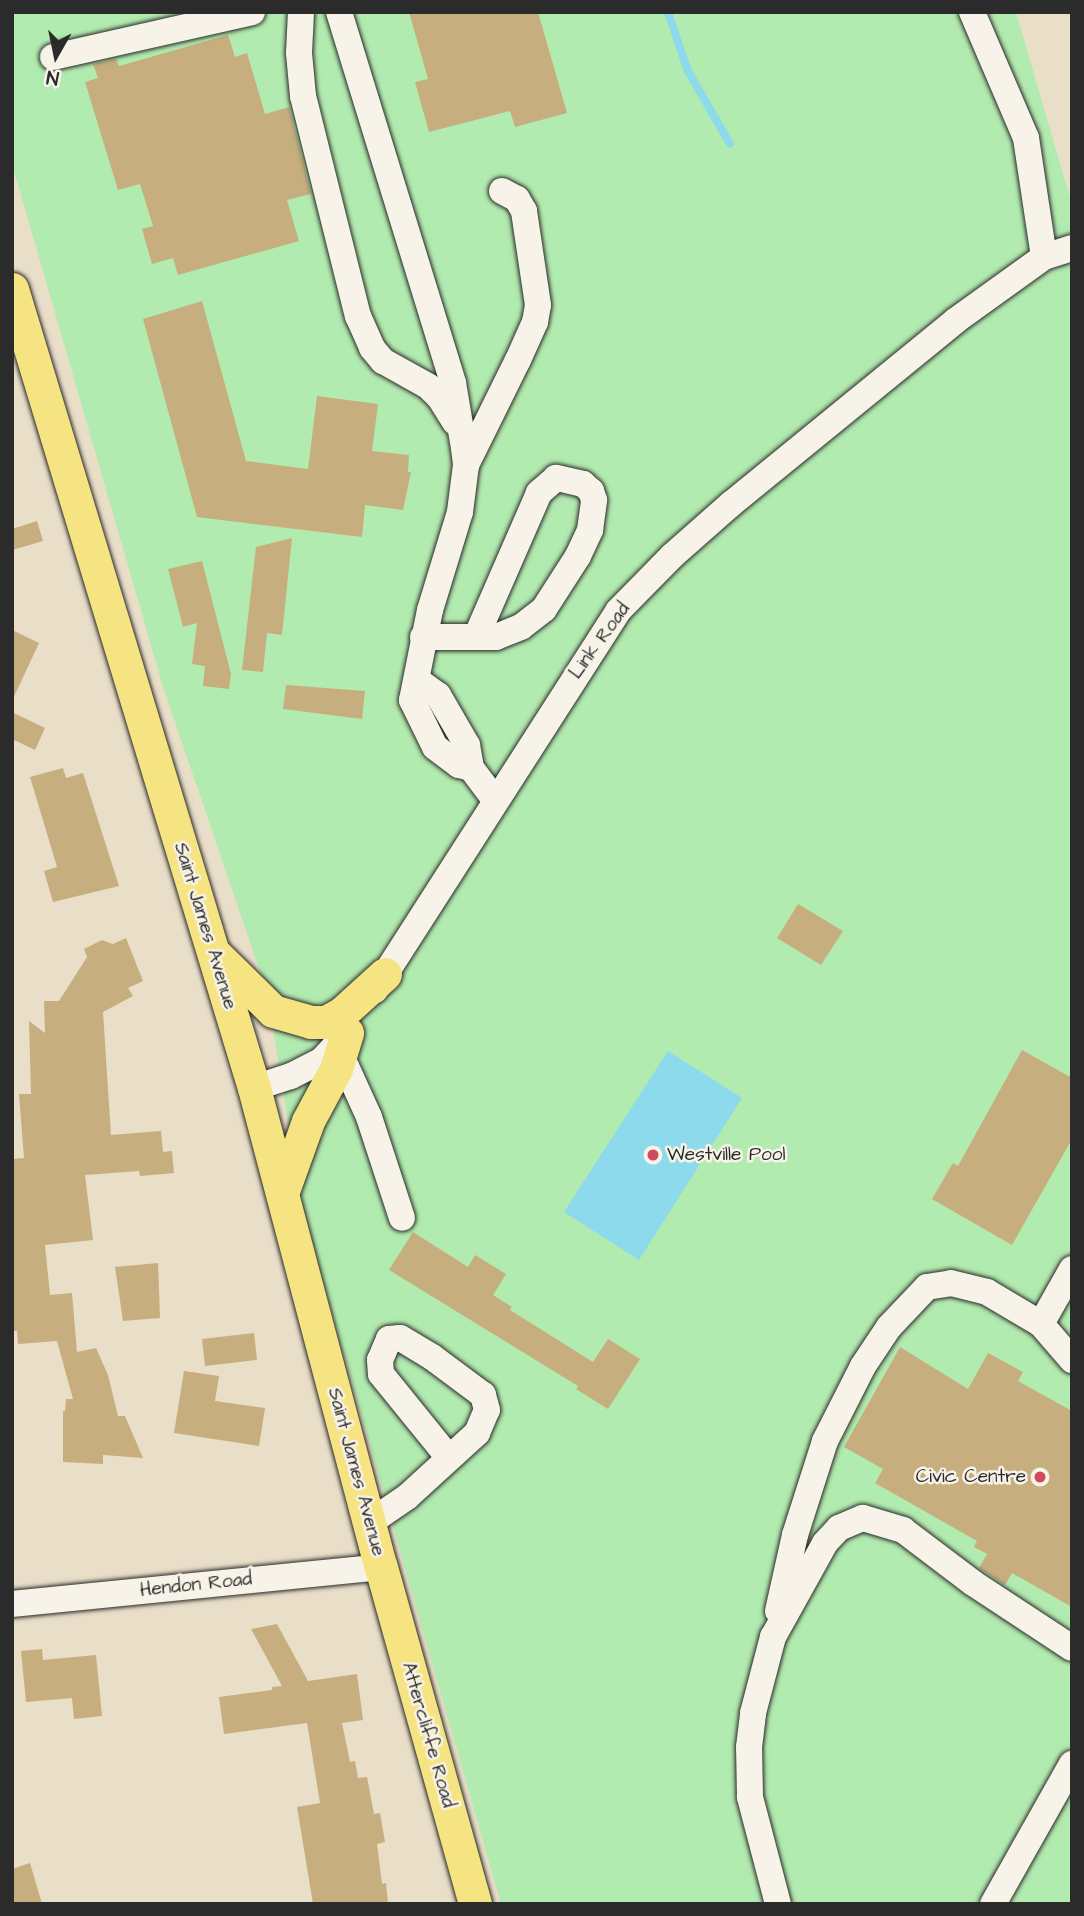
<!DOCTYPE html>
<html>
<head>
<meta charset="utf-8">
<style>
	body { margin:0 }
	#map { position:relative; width:1084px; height:1916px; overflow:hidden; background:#e9dec8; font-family:"Architects Daughter",sans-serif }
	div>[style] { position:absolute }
	.green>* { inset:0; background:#b2ebaf }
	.water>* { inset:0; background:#8cdaeb }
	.stream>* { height:8px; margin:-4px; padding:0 4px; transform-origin:4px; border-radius:4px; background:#8cdaeb }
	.building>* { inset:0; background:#c7ae7e }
	.roads { filter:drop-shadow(0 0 2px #2b2b2b) drop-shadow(0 0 2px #2b2b2b) }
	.minor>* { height:26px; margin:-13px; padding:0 13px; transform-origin:13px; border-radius:13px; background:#f7f3e8 }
	.major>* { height:33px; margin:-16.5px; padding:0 16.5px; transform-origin:16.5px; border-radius:16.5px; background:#f6e381 }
	.dots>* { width:19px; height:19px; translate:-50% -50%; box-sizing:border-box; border:4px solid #f7f3e8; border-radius:50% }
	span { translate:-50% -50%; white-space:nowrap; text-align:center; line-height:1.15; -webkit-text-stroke:5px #f7f3e8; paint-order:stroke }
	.street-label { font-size:19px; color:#2b2b2b }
	.poi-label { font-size:19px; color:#2b2b2b }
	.left { translate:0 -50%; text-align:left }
	.right { translate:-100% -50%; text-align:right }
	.frame { position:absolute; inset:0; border:14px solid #2b2b2b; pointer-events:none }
	.north { position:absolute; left:21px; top:21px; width:70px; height:70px; -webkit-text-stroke:5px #f7f3e8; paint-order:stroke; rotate:189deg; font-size:19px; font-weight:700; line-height:28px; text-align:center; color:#2b2b2b }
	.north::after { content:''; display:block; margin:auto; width:24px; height:32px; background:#2b2b2b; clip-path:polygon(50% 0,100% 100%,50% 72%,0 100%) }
</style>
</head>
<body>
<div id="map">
	<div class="green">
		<i style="clip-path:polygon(12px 12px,1016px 12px,1072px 205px,1072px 1904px,501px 1904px,302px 1208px,267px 992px,163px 687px,12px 164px)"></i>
	</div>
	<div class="water">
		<i style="clip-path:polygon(668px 1051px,742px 1098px,639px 1260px,564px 1212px)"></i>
	</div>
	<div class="stream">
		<i style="left:668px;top:12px;width:62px;rotate:71.3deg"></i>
		<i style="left:688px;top:71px;width:84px;rotate:60.1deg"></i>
	</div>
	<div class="building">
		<i style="clip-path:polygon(409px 12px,538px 12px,567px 113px,515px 127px,510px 111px,429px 132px,415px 82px,428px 79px)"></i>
		<i style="clip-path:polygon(228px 35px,235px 57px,247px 53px,265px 114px,289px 107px,311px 194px,287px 200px,299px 241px,178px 275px,173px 258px,152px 264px,142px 229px,153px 226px,140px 184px,118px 190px,85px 82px,98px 78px,93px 64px,116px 59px,119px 66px)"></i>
		<i style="clip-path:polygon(202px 301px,246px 461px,308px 469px,317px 396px,378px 404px,372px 451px,409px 455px,408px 472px,411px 472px,403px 510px,365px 505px,362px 537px,197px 517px,143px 319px)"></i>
		<i style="clip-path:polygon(37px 521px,43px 541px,12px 550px,12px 529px)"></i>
		<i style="clip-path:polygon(292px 538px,282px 635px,267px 633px,263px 672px,242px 670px,256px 547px)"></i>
		<i style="clip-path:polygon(202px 561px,231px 674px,229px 689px,203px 686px,205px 666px,192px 664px,197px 623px,183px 627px,168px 569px)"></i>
		<i style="clip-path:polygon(12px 630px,39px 643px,12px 701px)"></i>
		<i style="clip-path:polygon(286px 685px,365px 691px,362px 719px,283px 709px)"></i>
		<i style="clip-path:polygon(12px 712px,45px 728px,35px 750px,12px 739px)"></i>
		<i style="clip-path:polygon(63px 768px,66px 778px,83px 773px,119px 886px,53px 902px,44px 871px,57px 867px,30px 777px)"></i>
		<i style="clip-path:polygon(798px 904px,843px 931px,821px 965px,777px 938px)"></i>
		<i style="clip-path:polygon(126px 938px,143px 981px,128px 988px,133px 996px,103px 1012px,111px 1135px,161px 1131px,163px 1152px,172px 1151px,174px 1173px,140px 1176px,139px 1171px,85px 1175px,93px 1240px,45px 1245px,50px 1295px,72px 1293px,77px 1352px,96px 1348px,108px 1375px,118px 1416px,125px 1416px,143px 1458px,103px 1455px,103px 1464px,63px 1462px,63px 1411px,65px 1411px,66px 1399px,73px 1399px,57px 1341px,18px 1344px,17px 1331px,12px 1331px,12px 1159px,24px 1158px,19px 1094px,31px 1094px,29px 1021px,45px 1033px,44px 1001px,59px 1001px,87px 957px,84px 949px,102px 940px,113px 944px)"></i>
		<i style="clip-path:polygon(1022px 1050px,1072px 1078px,1072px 1139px,1012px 1245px,932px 1199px,953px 1163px,958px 1166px)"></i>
		<i style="clip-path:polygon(413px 1232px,468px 1267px,475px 1255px,506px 1274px,493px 1295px,512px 1307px,510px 1310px,593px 1362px,608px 1339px,640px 1359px,608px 1409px,576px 1389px,578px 1386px,389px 1270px)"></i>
		<i style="clip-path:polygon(158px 1263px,160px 1318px,123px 1321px,115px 1267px)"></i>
		<i style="clip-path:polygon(254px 1333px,257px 1360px,205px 1366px,202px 1339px)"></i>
		<i style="clip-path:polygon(900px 1347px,968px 1389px,988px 1353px,1023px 1372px,1018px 1381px,1072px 1411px,1072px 1607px,1012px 1573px,1005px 1585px,982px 1570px,979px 1568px,987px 1554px,974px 1547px,977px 1541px,875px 1483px,883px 1469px,844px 1447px)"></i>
		<i style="clip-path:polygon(184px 1371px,219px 1376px,215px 1401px,265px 1408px,259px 1446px,174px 1433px)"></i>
		<i style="clip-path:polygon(277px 1624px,308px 1681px,357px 1674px,363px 1720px,342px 1723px,350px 1762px,355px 1761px,358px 1778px,367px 1777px,374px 1814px,380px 1813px,385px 1842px,377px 1844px,382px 1884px,386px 1883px,388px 1904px,313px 1904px,297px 1807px,320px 1803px,307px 1723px,224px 1734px,219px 1697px,272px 1690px,272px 1687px,282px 1686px,251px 1629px)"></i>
		<i style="clip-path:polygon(42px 1649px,43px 1660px,96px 1655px,102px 1716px,74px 1719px,72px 1698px,26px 1702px,21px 1651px)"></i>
		<i style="clip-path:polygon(30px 1863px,42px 1904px,12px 1904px,12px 1869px)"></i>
	</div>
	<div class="roads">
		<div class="minor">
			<i style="left:301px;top:12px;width:41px;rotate:92.8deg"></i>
			<i style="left:299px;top:53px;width:43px;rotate:84.7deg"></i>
			<i style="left:303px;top:96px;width:227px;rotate:76deg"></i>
			<i style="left:358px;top:316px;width:35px;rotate:66deg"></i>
			<i style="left:372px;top:348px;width:17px;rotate:50deg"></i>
			<i style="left:383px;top:361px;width:51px;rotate:29.1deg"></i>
			<i style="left:428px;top:386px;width:17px;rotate:45deg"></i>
			<i style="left:440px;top:398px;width:28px;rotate:58deg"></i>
			<i style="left:339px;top:12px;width:388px;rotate:72.9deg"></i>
			<i style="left:453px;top:383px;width:66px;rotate:80.4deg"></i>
			<i style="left:464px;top:448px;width:17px;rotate:83deg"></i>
			<i style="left:466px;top:465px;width:47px;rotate:97.3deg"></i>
			<i style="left:460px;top:512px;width:102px;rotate:107deg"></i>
			<i style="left:430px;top:610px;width:92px;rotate:101.3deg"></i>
			<i style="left:412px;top:700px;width:52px;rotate:63.9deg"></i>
			<i style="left:435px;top:747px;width:30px;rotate:37deg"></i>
			<i style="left:459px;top:765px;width:12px;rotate:14deg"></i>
			<i style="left:972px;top:12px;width:137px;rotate:66.8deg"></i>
			<i style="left:1026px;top:138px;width:120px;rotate:81.4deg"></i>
			<i style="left:53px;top:57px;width:204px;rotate:-12.7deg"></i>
			<i style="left:466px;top:465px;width:117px;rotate:-63.7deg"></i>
			<i style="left:518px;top:360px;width:42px;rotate:-65.9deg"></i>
			<i style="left:535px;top:322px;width:17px;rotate:-80deg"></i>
			<i style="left:538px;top:305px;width:95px;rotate:-98.5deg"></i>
			<i style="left:524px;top:211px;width:14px;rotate:-120deg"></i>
			<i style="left:517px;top:199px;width:17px;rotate:-152deg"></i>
			<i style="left:423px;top:637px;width:73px"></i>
			<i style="left:496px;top:637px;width:27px;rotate:-22deg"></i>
			<i style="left:521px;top:627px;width:29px;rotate:-38deg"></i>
			<i style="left:544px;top:609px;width:63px;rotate:-57.3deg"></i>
			<i style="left:578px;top:556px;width:29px;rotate:-65deg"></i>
			<i style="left:590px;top:530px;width:30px;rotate:-82deg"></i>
			<i style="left:594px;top:500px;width:9px;rotate:-108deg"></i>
			<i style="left:591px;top:491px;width:11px;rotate:-139deg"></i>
			<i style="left:583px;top:484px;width:28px;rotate:-167deg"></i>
			<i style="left:556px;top:478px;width:23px;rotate:139deg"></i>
			<i style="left:539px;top:493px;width:157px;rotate:113.6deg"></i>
			<i style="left:417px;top:680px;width:26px;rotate:36deg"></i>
			<i style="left:438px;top:695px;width:58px;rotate:59.9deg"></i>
			<i style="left:467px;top:745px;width:23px;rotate:80deg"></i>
			<i style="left:471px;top:768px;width:40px;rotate:53deg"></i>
			<i style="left:375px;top:990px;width:450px;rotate:-57.3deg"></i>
			<i style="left:618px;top:611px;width:77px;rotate:-45.5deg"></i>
			<i style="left:672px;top:556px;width:79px;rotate:-41.4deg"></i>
			<i style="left:731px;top:504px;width:289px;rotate:-39.2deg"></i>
			<i style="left:955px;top:321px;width:110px;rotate:-35.7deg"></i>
			<i style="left:1044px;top:257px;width:29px;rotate:-18deg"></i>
			<i style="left:340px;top:1053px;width:70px;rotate:65.6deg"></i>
			<i style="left:369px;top:1117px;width:106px;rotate:71.9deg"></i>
			<i style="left:254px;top:1088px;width:39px;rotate:-18deg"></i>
			<i style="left:291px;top:1076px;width:34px;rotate:-27deg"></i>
			<i style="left:321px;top:1061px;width:37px;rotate:-47deg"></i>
			<i style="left:1041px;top:1324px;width:63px;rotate:-60.6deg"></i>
			<i style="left:369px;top:1523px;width:46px;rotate:-34.4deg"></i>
			<i style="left:407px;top:1497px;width:95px;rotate:-42.4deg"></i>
			<i style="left:477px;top:1433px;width:25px;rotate:-67deg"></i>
			<i style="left:487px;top:1410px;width:16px;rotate:-105deg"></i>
			<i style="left:483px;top:1395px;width:64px;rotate:-143.3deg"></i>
			<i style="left:432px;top:1357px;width:37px;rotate:-149deg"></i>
			<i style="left:400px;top:1338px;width:11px;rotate:175deg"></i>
			<i style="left:389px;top:1339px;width:23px;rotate:113deg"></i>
			<i style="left:380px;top:1360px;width:14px;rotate:86deg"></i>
			<i style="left:381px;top:1374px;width:108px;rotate:51deg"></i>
			<i style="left:12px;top:1604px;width:371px;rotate:-5.7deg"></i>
			<i style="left:778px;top:1611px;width:78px;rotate:-77.4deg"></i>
			<i style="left:795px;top:1535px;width:99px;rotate:-72.3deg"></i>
			<i style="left:825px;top:1441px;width:84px;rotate:-63.1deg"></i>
			<i style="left:863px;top:1366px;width:47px;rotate:-56.3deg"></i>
			<i style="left:889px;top:1327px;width:55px;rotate:-46.5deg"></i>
			<i style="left:927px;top:1287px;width:24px;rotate:-9deg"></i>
			<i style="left:951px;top:1283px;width:37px;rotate:14deg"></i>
			<i style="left:987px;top:1292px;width:63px;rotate:30.7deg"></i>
			<i style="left:1041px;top:1324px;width:48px;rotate:49.3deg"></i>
			<i style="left:778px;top:1904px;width:111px;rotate:-104.7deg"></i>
			<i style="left:750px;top:1797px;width:50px;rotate:-91.1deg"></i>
			<i style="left:749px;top:1747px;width:34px;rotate:-83deg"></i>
			<i style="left:753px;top:1713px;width:79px;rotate:-75.3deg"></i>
			<i style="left:773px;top:1637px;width:107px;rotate:-61deg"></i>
			<i style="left:825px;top:1543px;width:21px;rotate:-47deg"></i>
			<i style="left:839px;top:1528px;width:26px;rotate:-23deg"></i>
			<i style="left:863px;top:1518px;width:42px;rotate:16.7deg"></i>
			<i style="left:903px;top:1530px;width:88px;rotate:37.1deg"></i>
			<i style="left:973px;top:1583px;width:118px;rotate:33.3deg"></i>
			<i style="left:993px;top:1904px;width:161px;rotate:-60.6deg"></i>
		</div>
		<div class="major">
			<i style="left:12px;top:289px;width:835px;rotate:73.15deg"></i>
			<i style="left:254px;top:1088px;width:496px;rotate:75.2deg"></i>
			<i style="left:381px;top:1567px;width:350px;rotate:74.4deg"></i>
			<i style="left:215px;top:954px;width:81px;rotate:44.5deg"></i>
			<i style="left:273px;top:1011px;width:40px;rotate:16deg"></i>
			<i style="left:311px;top:1022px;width:15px"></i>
			<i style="left:326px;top:1022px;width:18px;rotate:-29deg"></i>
			<i style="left:342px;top:1013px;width:58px;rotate:-42.2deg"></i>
			<i style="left:283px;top:1191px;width:74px;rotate:-70.3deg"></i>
			<i style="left:308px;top:1121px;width:59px;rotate:-61.7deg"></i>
			<i style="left:336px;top:1069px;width:38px;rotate:-73deg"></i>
		</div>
	</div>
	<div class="dots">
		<i style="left:653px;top:1155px;background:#d1495b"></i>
		<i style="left:1040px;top:1477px;background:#d1495b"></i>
	</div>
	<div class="street-label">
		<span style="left:600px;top:641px;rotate:-54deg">Link Road</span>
		<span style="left:205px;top:926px;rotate:73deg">Saint James Avenue</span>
		<span style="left:356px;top:1472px;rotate:75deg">Saint James Avenue</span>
		<span style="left:196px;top:1585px;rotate:-6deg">Hendon Road</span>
		<span style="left:428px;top:1735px;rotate:74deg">Attercliffe Road</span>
	</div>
	<div class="poi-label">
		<span class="left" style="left:667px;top:1155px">Westville Pool</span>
		<span class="right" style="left:1026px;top:1477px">Civic Centre</span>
	</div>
	<div class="frame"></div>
	<div class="north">N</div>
</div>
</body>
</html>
